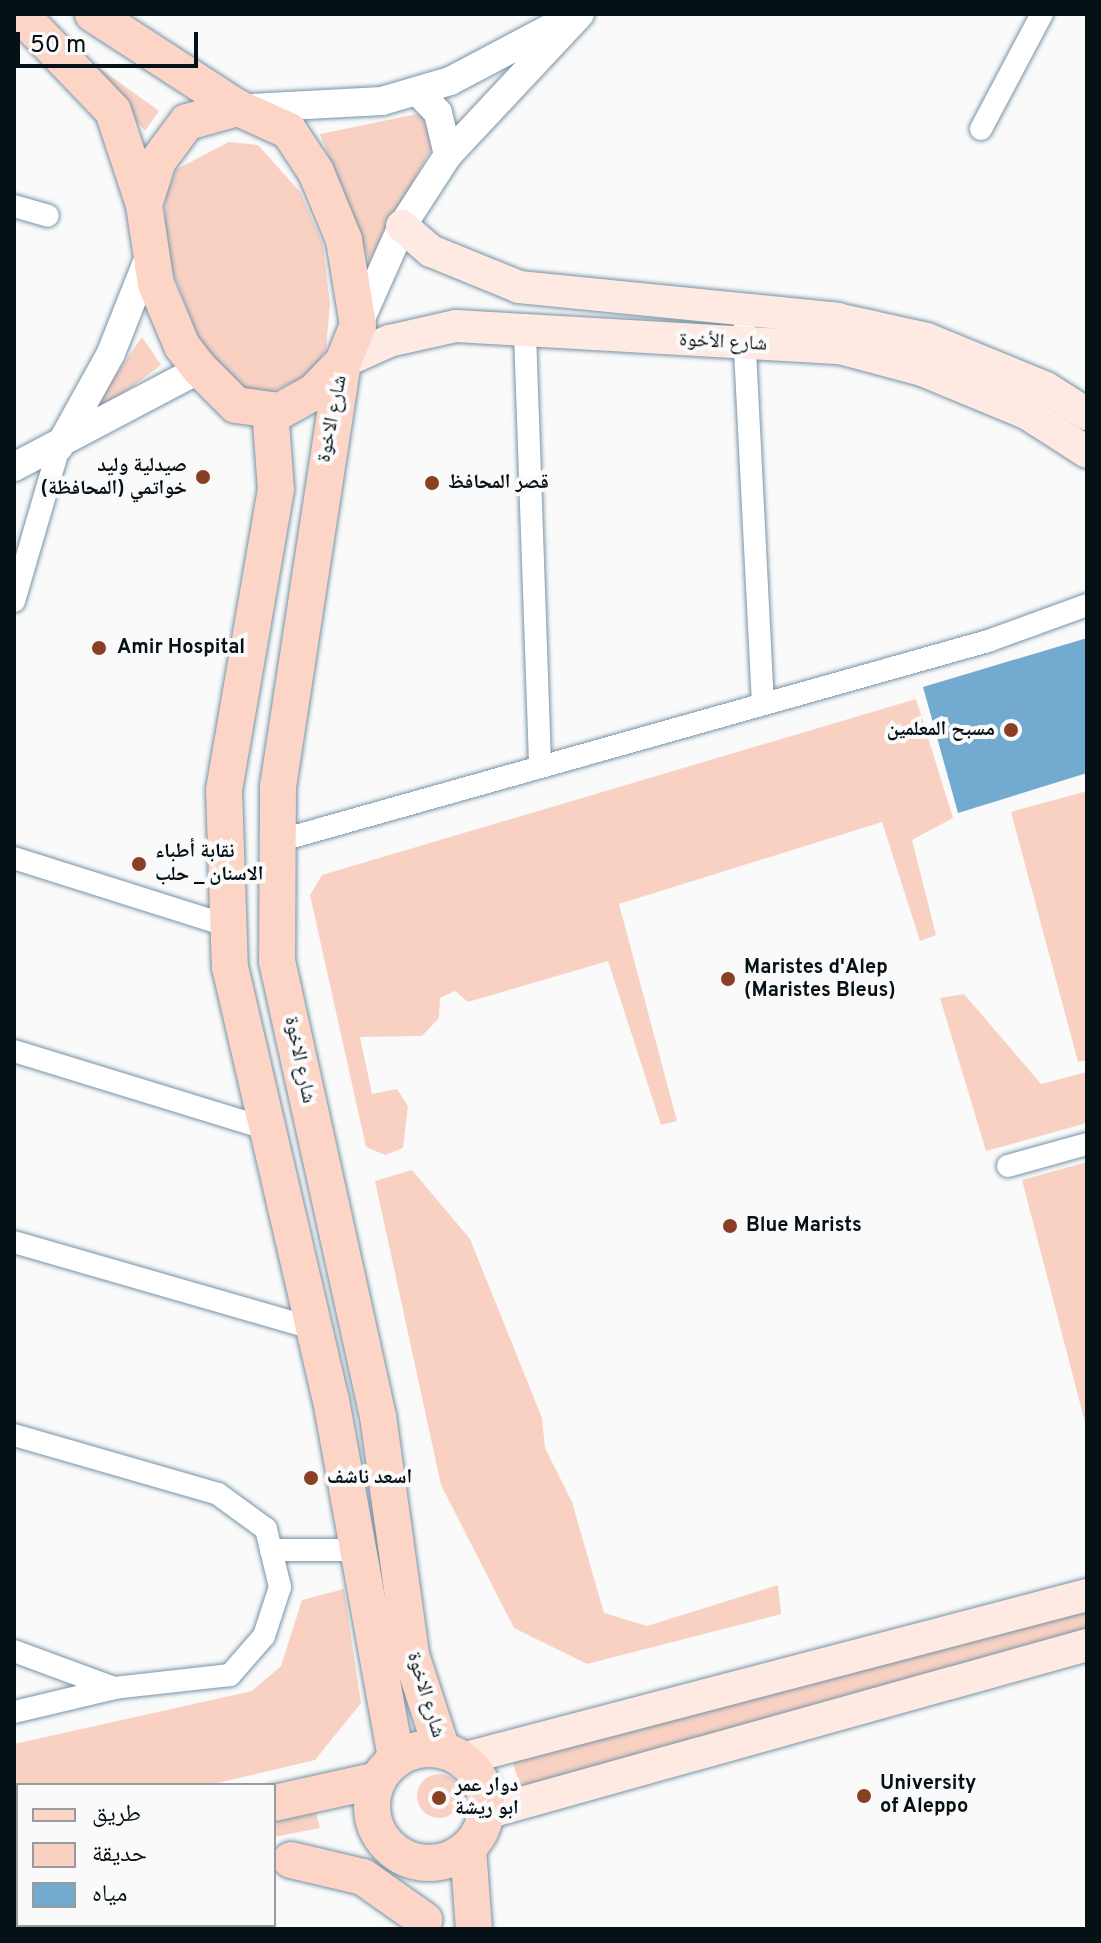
<!DOCTYPE html>
<html>
<head>
<meta charset="utf-8">
<style>
	body { margin:0 }
	#map { position:relative; width:1101px; height:1943px; overflow:hidden; background:#fafafa; font-family:Overpass,"Noto Naskh Arabic",sans-serif }
	div>[style] { position:absolute }
	.green>* { inset:0; background:#f8d1c3 }
	.round { border-radius:50% }
	.water>* { inset:0; background:#73aad0 }
	.roads { filter:drop-shadow(0 0 2px #7793a6) drop-shadow(0 0 2px #7793a6) }
	.minor>* { height:22px; margin:-11px; padding:0 11px; transform-origin:11px; border-radius:11px; background:#fff }
	.tertiary>* { height:28px; margin:-14px; padding:0 14px; transform-origin:14px; border-radius:14px; background:#fff }
	.secondary>* { height:32px; margin:-16px; padding:0 16px; transform-origin:16px; border-radius:16px; background:#feeae2 }
	.primary>* { height:36px; margin:-18px; padding:0 18px; transform-origin:18px; border-radius:18px; background:#fdd5c6 }
	.primary>.ring { margin:-18px; padding:0; box-sizing:content-box; background:none; border:36px solid #fdd5c6; border-radius:50% }
	.dots>* { width:22px; height:22px; translate:-50% -50%; box-sizing:border-box; border:4px solid #fafafa; border-radius:50% }
	span { translate:-50% -50%; white-space:nowrap; text-align:center; line-height:1.15; -webkit-text-stroke:8px #fafafa; paint-order:stroke }
	.street-label { font-size:20px; color:#061017 }
	.poi-label { font-size:20px; color:#061017; font-weight:700 }
	.right { translate:-100% -50%; text-align:right }
	.left { translate:0 -50%; text-align:left }
	.frame { position:absolute; inset:0; border:16px solid #061017; pointer-events:none }
	.legend { position:absolute; left:16px; top:1783px; width:260px; height:144px; box-sizing:border-box; background:#fafafa; border:2px solid #989c9f; margin:0; padding:10px 14px; list-style:none; font-size:24px; color:#061017 }
	.legend li { display:flex; align-items:center; gap:16px; height:40px }
	.legend b { width:40px; border:2px solid #989c9f }
	.scale { position:absolute; left:16px; top:32px; width:182px; height:36px; box-sizing:border-box; border:4px solid #061017; border-top:0; padding-left:10px; font-size:24px; line-height:28px; white-space:nowrap; color:#061017; -webkit-text-stroke:6px #fafafa; paint-order:stroke }
</style>
</head>
<body>
<div id="map">
	<div class="green">
		<i style="clip-path:polygon(65px 43px,159px 111px,145px 131px,118px 100px)"></i>
		<i style="clip-path:polygon(422px 113px,433px 146px,369px 261px,320px 134px)"></i>
		<i style="clip-path:polygon(229px 142px,258px 145px,301px 193px,323px 245px,330px 304px,326px 349px,312px 373px,257px 399px,228px 384px,203px 349px,163px 246px,166px 196px,177px 169px)"></i>
		<i style="clip-path:polygon(142px 337px,161px 365px,81px 425px)"></i>
		<i style="clip-path:polygon(916px 699px,953px 818px,912px 840px,936px 935px,920px 941px,882px 822px,619px 904px,677px 1121px,661px 1125px,608px 961px,468px 1002px,455px 991px,440px 998px,439px 1018px,422px 1036px,360px 1037px,372px 1094px,397px 1089px,408px 1106px,403px 1148px,385px 1155px,366px 1147px,310px 895px,322px 875px)"></i>
		<i style="clip-path:polygon(1087px 791px,1087px 1060px,1078px 1062px,1011px 812px)"></i>
		<i style="clip-path:polygon(964px 994px,1041px 1084px,1087px 1072px,1087px 1123px,986px 1151px,940px 998px)"></i>
		<i style="clip-path:polygon(1087px 1162px,1087px 1430px,1022px 1180px)"></i>
		<i style="clip-path:polygon(412px 1170px,470px 1239px,542px 1418px,545px 1448px,572px 1502px,604px 1613px,647px 1626px,778px 1585px,781px 1614px,587px 1664px,514px 1628px,441px 1485px,375px 1181px)"></i>
		<i style="clip-path:polygon(344px 1589px,361px 1703px,315px 1760px,209px 1785px,18px 1785px,14px 1824px,14px 1744px,252px 1691px,281px 1666px,302px 1600px)"></i>
		<i style="clip-path:polygon(1087px 1606px,1087px 1628px,520px 1787px,513px 1763px)"></i>
		<i class="round" style="left:417px;top:1774px;width:44px;height:44px"></i>
		<i style="clip-path:polygon(316px 1813px,320px 1828px,274px 1837px,274px 1822px)"></i>
	</div>
	<div class="water">
		<i style="clip-path:polygon(1087px 638px,1087px 773px,958px 813px,923px 687px)"></i>
	</div>
	<div class="roads">
		<div class="minor">
			<i style="left:981px;top:129px;width:130px;rotate:-62.1deg"></i>
			<i style="left:14px;top:206px;width:35px;rotate:16deg"></i>
			<i style="left:744px;top:330px;width:374px;rotate:87.1deg"></i>
			<i style="left:525px;top:333px;width:433px;rotate:88deg"></i>
			<i style="left:14px;top:601px;width:160px;rotate:-73.7deg"></i>
			<i style="left:278px;top:841px;width:738px;rotate:-15.73deg"></i>
			<i style="left:988px;top:641px;width:105px;rotate:-20deg"></i>
			<i style="left:14px;top:858px;width:225px;rotate:17.6deg"></i>
			<i style="left:14px;top:1051px;width:269px;rotate:17.1deg"></i>
			<i style="left:1008px;top:1166px;width:82px;rotate:-15.6deg"></i>
			<i style="left:14px;top:1242px;width:314px;rotate:16.1deg"></i>
			<i style="left:14px;top:1435px;width:212px;rotate:16.1deg"></i>
			<i style="left:218px;top:1494px;width:59px;rotate:36.1deg"></i>
			<i style="left:266px;top:1529px;width:60px;rotate:76.4deg"></i>
			<i style="left:280px;top:1587px;width:52px;rotate:108.1deg"></i>
			<i style="left:264px;top:1636px;width:52px;rotate:131.1deg"></i>
			<i style="left:230px;top:1675px;width:116px;rotate:173.6deg"></i>
			<i style="left:115px;top:1688px;width:104px;rotate:166.6deg"></i>
			<i style="left:271px;top:1550px;width:82px"></i>
			<i style="left:14px;top:1651px;width:107px;rotate:20.3deg"></i>
		</div>
		<div class="tertiary">
			<i style="left:417px;top:91px;width:30px;rotate:46deg"></i>
			<i style="left:438px;top:113px;width:43px;rotate:76.6deg"></i>
			<i style="left:251px;top:108px;width:131px;rotate:-3.1deg"></i>
			<i style="left:382px;top:101px;width:71px;rotate:-16.4deg"></i>
			<i style="left:450px;top:81px;width:120px;rotate:-27.8deg"></i>
			<i style="left:358px;top:325px;width:108px;rotate:-66deg"></i>
			<i style="left:402px;top:226px;width:85px;rotate:-57.1deg"></i>
			<i style="left:448px;top:155px;width:193px;rotate:-46.9deg"></i>
			<i style="left:59px;top:447px;width:107px;rotate:-61deg"></i>
			<i style="left:111px;top:353px;width:109px;rotate:-68.4deg"></i>
			<i style="left:14px;top:467px;width:210px;rotate:-27.8deg"></i>
		</div>
		<div class="secondary">
			<i style="left:402px;top:226px;width:38px;rotate:41deg"></i>
			<i style="left:431px;top:251px;width:95px;rotate:22.2deg"></i>
			<i style="left:519px;top:287px;width:320px;rotate:5.7deg"></i>
			<i style="left:837px;top:319px;width:92px;rotate:12.5deg"></i>
			<i style="left:927px;top:339px;width:129px;rotate:22.4deg"></i>
			<i style="left:1046px;top:388px;width:49px;rotate:32.4deg"></i>
			<i style="left:343px;top:362px;width:51px;rotate:-24.5deg"></i>
			<i style="left:389px;top:341px;width:69px;rotate:-12.6deg"></i>
			<i style="left:456px;top:326px;width:385px;rotate:3.3deg"></i>
			<i style="left:840px;top:348px;width:85px;rotate:15deg"></i>
			<i style="left:922px;top:370px;width:115px;rotate:22.5deg"></i>
			<i style="left:1028px;top:414px;width:70px;rotate:32.8deg"></i>
			<i style="left:462px;top:1759px;width:646px;rotate:-14.7deg"></i>
			<i style="left:486px;top:1813px;width:624px;rotate:-15.62deg"></i>
		</div>
		<div class="primary">
			<i style="left:20px;top:14px;width:134px;rotate:46.2deg"></i>
			<i style="left:113px;top:111px;width:99px;rotate:71.7deg"></i>
			<i style="left:144px;top:205px;width:80px;rotate:81.4deg"></i>
			<i style="left:156px;top:284px;width:67px;rotate:67.2deg"></i>
			<i style="left:182px;top:346px;width:29px;rotate:52deg"></i>
			<i style="left:200px;top:369px;width:51px;rotate:45deg"></i>
			<i style="left:236px;top:405px;width:44px;rotate:7.8deg"></i>
			<i style="left:280px;top:411px;width:38px;rotate:-29deg"></i>
			<i style="left:313px;top:393px;width:43px;rotate:-45.9deg"></i>
			<i style="left:343px;top:362px;width:40px;rotate:-68deg"></i>
			<i style="left:358px;top:325px;width:86px;rotate:-99.4deg"></i>
			<i style="left:344px;top:240px;width:74px;rotate:-112.4deg"></i>
			<i style="left:316px;top:172px;width:49px;rotate:-123.4deg"></i>
			<i style="left:289px;top:131px;width:56px;rotate:-155.7deg"></i>
			<i style="left:238px;top:108px;width:53px;rotate:164.6deg"></i>
			<i style="left:187px;top:122px;width:49px;rotate:126.6deg"></i>
			<i style="left:158px;top:161px;width:46px;rotate:107.7deg"></i>
			<i style="left:93px;top:14px;width:173px;rotate:33deg"></i>
			<i style="left:343px;top:362px;width:429px;rotate:98.7deg"></i>
			<i style="left:278px;top:786px;width:175px;rotate:90.3deg"></i>
			<i style="left:277px;top:961px;width:466px;rotate:77.5deg"></i>
			<i style="left:378px;top:1416px;width:241px;rotate:82.1deg"></i>
			<i style="left:411px;top:1655px;width:100px;rotate:71.9deg"></i>
			<i style="left:270px;top:410px;width:79px;rotate:85.7deg"></i>
			<i style="left:276px;top:489px;width:305px;rotate:99.8deg"></i>
			<i style="left:224px;top:790px;width:177px;rotate:88.1deg"></i>
			<i style="left:230px;top:967px;width:445px;rotate:76.9deg"></i>
			<i style="left:331px;top:1400px;width:365px;rotate:79.7deg"></i>
			<i class="ring" style="left:372px;top:1749px;width:78px;height:78px"></i>
			<i style="left:274px;top:1803px;width:107px;rotate:-12.5deg"></i>
			<i style="left:468px;top:1848px;width:81px;rotate:85.8deg"></i>
			<i style="left:14px;top:1857px;width:4px"></i>
			<i style="left:291px;top:1860px;width:74px;rotate:13.3deg"></i>
			<i style="left:363px;top:1877px;width:75px;rotate:35.2deg"></i>
			<i style="left:14px;top:1912px;width:4px"></i>
		</div>
	</div>
	<div class="dots">
		<i style="left:203px;top:477px;background:#883f23"></i>
		<i style="left:432px;top:483px;background:#883f23"></i>
		<i style="left:99px;top:648px;background:#883f23"></i>
		<i style="left:1011px;top:730px;background:#883f23"></i>
		<i style="left:139px;top:864px;background:#883f23"></i>
		<i style="left:728px;top:979px;background:#883f23"></i>
		<i style="left:730px;top:1226px;background:#883f23"></i>
		<i style="left:311px;top:1478px;background:#883f23"></i>
		<i style="left:864px;top:1796px;background:#883f23"></i>
		<i style="left:439px;top:1798px;background:#883f23"></i>
	</div>
	<div class="street-label">
		<span style="left:723px;top:343px;rotate:3deg">شارع الأخوة</span>
		<span style="left:333px;top:419px;rotate:-79deg">شارع الاخوة</span>
		<span style="left:299px;top:1060px;rotate:78deg">شارع الاخوة</span>
		<span style="left:425px;top:1695px;rotate:73deg">شارع الاخوة</span>
	</div>
	<div class="poi-label">
		<span class="right" style="left:187px;top:478px">صيدلية وليد<br>خواتمي (المحافظة)</span>
		<span class="left" style="left:448px;top:483px">قصر المحافظ</span>
		<span class="left" style="left:117px;top:648px">Amir Hospital</span>
		<span class="right" style="left:995px;top:730px">مسبح المعلمين</span>
		<span class="left" style="left:155px;top:864px">نقابة أطباء<br>الاسنان _ حلب</span>
		<span class="left" style="left:744px;top:980px">Maristes d'Alep<br>(Maristes Bleus)</span>
		<span class="left" style="left:746px;top:1226px">Blue Marists</span>
		<span class="left" style="left:327px;top:1478px">اسعد ناشف</span>
		<span class="left" style="left:880px;top:1796px">University<br>of Aleppo</span>
		<span class="left" style="left:455px;top:1798px">دوار عمر<br>ابو ريشة</span>
	</div>
	<div class="frame"></div>
	<ul class="legend">
	<li><b style="height:10px;background:#fdd5c6"></b>طريق</li>
	<li><b style="height:22px;background:#f8d1c3"></b>حديقة</li>
	<li><b style="height:22px;background:#73aad0"></b>مياه</li>
	</ul>
	<div class="scale">50 m</div>
</div>
</body>
</html>
